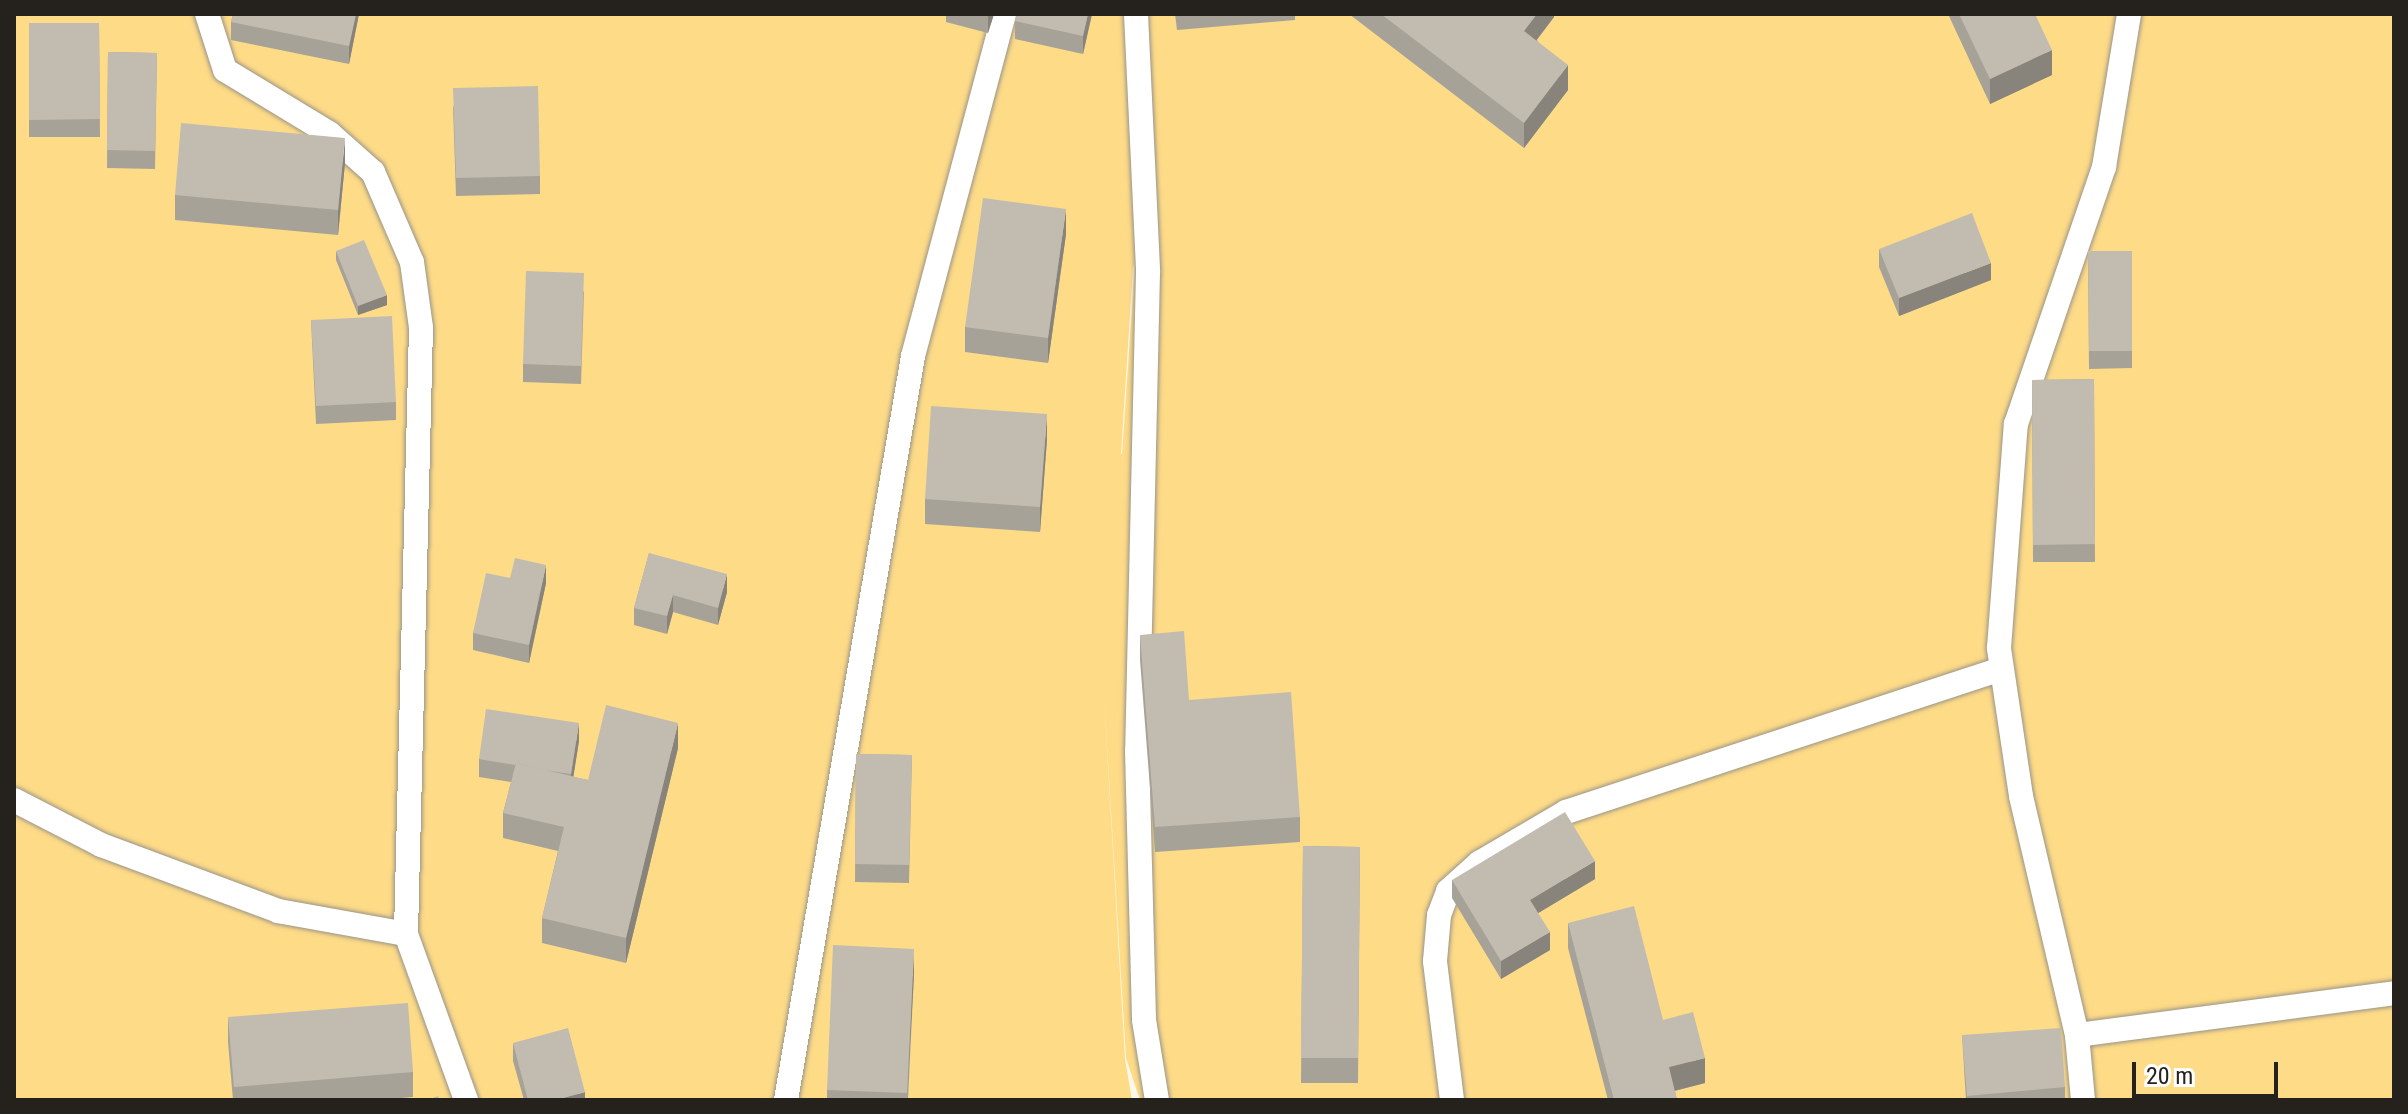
<!DOCTYPE html>
<html>
<head>
<meta charset="utf-8">
<style>
	body { margin:0 }
	#map { position:relative; width:2408px; height:1114px; overflow:hidden; background:#fef8ea; font-family:"Roboto Condensed",sans-serif }
	div>[style] { position:absolute }
	.green>* { inset:0; background:#fedb87 }
	.roads { filter:drop-shadow(0 0 2px #999488) drop-shadow(0 0 2px #999488) }
	.lane>* { height:24px; margin:-12px; padding:0 12px; transform-origin:12px; border-radius:12px; background:#fff }
	.wall>* { inset:0; background:#a7a297 }
	.shaded-wall>* { inset:0; background:#88847b }
	.building>* { inset:0; background:#c2bcb0 }
	span { translate:-50% -50%; white-space:nowrap; text-align:center; line-height:1.15; -webkit-text-stroke:6px #fff; paint-order:stroke }
	.frame { position:absolute; inset:0; border:16px solid #25221e; pointer-events:none }
	.scale { position:absolute; left:2132px; top:1062px; width:146px; height:36px; box-sizing:border-box; border:4px solid #25221e; border-top:0; padding-left:10px; font-size:24px; line-height:28px; white-space:nowrap; color:#25221e; -webkit-text-stroke:6px #fff; paint-order:stroke }
</style>
</head>
<body>
<div id="map">
	<div class="green">
		<i style="clip-path:polygon(evenodd,14px 14px,2394px 14px,2394px 1100px,1140px 1100px,1126px 1058px,1104px 696px,1125px 1059px,1132px 1100px,14px 1100px,14px 14px,1135px 263px,1122px 454px,1121px 454px,1133px 268px,1135px 263px)"></i>
	</div>
	<div class="roads">
		<div class="lane">
			<i style="left:207px;top:14px;width:59px;rotate:72.2deg"></i>
			<i style="left:225px;top:70px;width:122px;rotate:31.2deg"></i>
			<i style="left:329px;top:133px;width:59px;rotate:41.6deg"></i>
			<i style="left:373px;top:172px;width:98px;rotate:66.6deg"></i>
			<i style="left:412px;top:262px;width:67px;rotate:82.2deg"></i>
			<i style="left:421px;top:328px;width:606px;rotate:91.42deg"></i>
			<i style="left:1136px;top:14px;width:258px;rotate:87.3deg"></i>
			<i style="left:1148px;top:272px;width:479px;rotate:91.3deg"></i>
			<i style="left:1137px;top:751px;width:269px;rotate:88.5deg"></i>
			<i style="left:1144px;top:1020px;width:81px;rotate:80.8deg"></i>
			<i style="left:14px;top:800px;width:98px;rotate:27.3deg"></i>
			<i style="left:101px;top:845px;width:189px;rotate:20.4deg"></i>
			<i style="left:278px;top:911px;width:130px;rotate:10.2deg"></i>
			<i style="left:406px;top:934px;width:177px;rotate:70.1deg"></i>
			<i style="left:2077px;top:1035px;width:245px;rotate:-103.2deg"></i>
			<i style="left:2021px;top:796px;width:150px;rotate:-98.5deg"></i>
			<i style="left:1999px;top:648px;width:225px;rotate:-85.7deg"></i>
			<i style="left:2016px;top:424px;width:272px;rotate:-71.1deg"></i>
			<i style="left:2104px;top:167px;width:155px;rotate:-80.7deg"></i>
			<i style="left:786px;top:1100px;width:755px;rotate:-80.31deg"></i>
			<i style="left:913px;top:356px;width:354px;rotate:-75.1deg"></i>
			<i style="left:1452px;top:1100px;width:140px;rotate:-97deg"></i>
			<i style="left:1435px;top:961px;width:46px;rotate:-85deg"></i>
			<i style="left:1439px;top:915px;width:26px;rotate:-69deg"></i>
			<i style="left:1448px;top:891px;width:42px;rotate:-42.1deg"></i>
			<i style="left:1479px;top:863px;width:101px;rotate:-30.4deg"></i>
			<i style="left:1566px;top:812px;width:456px;rotate:-18.2deg"></i>
			<i style="left:2083px;top:1100px;width:65px;rotate:-95.3deg"></i>
			<i style="left:2077px;top:1035px;width:320px;rotate:-7.5deg"></i>
		</div>
	</div>
	<div class="wall">
		<i style="clip-path:polygon(233px 14px,359px 14px,349px 64px,231px 40px,231px 22px)"></i>
		<i style="clip-path:polygon(946px 14px,994px 14px,988px 33px,946px 22px)"></i>
		<i style="clip-path:polygon(1092px 14px,1083px 54px,1015px 39px,1015px 21px)"></i>
		<i style="clip-path:polygon(1175px 14px,1295px 14px,1295px 20px,1177px 30px)"></i>
		<i style="clip-path:polygon(1349px 14px,1554px 14px,1554px 17px,1537px 40px,1568px 90px,1524px 148px)"></i>
		<i style="clip-path:polygon(1948px 14px,2035px 14px,2052px 75px,1990px 104px)"></i>
		<i style="clip-path:polygon(14px 15px,16px 15px,15px 137px,14px 137px)"></i>
		<i style="clip-path:polygon(29px 23px,99px 23px,100px 137px,29px 137px)"></i>
		<i style="clip-path:polygon(108px 52px,157px 53px,155px 169px,107px 168px)"></i>
		<i style="clip-path:polygon(453px 106px,540px 176px,540px 194px,456px 196px)"></i>
		<i style="clip-path:polygon(345px 163px,338px 235px,175px 220px,175px 195px)"></i>
		<i style="clip-path:polygon(1066px 234px,1048px 363px,965px 352px,965px 327px)"></i>
		<i style="clip-path:polygon(1879px 249px,1991px 280px,1899px 316px,1879px 267px)"></i>
		<i style="clip-path:polygon(336px 251px,387px 305px,358px 315px,336px 260px)"></i>
		<i style="clip-path:polygon(2088px 251px,2132px 251px,2132px 368px,2089px 369px)"></i>
		<i style="clip-path:polygon(584px 291px,581px 384px,523px 382px,523px 364px)"></i>
		<i style="clip-path:polygon(311px 320px,396px 402px,396px 420px,316px 424px)"></i>
		<i style="clip-path:polygon(2094px 379px,2095px 562px,2033px 562px,2032px 380px)"></i>
		<i style="clip-path:polygon(1047px 439px,1040px 532px,925px 524px,925px 499px)"></i>
		<i style="clip-path:polygon(649px 553px,727px 592px,718px 625px,673px 612px,667px 634px,634px 625px,634px 608px)"></i>
		<i style="clip-path:polygon(510px 578px,546px 583px,529px 663px,473px 650px,473px 633px)"></i>
		<i style="clip-path:polygon(1140px 635px,1189px 700px,1300px 817px,1300px 842px,1155px 852px,1140px 660px)"></i>
		<i style="clip-path:polygon(579px 741px,573px 777px,588px 780px,678px 748px,626px 963px,542px 943px,542px 918px,558px 851px,503px 838px,503px 813px,511px 782px,479px 777px,479px 759px)"></i>
		<i style="clip-path:polygon(856px 754px,912px 755px,909px 883px,855px 882px)"></i>
		<i style="clip-path:polygon(1303px 846px,1360px 847px,1358px 1083px,1301px 1083px)"></i>
		<i style="clip-path:polygon(1595px 879px,1538px 913px,1550px 950px,1501px 979px,1452px 898px,1452px 880px)"></i>
		<i style="clip-path:polygon(1568px 923px,1663px 1020px,1705px 1083px,1675px 1091px,1677px 1100px,1608px 1100px,1568px 948px)"></i>
		<i style="clip-path:polygon(914px 974px,908px 1100px,827px 1100px,827px 1090px)"></i>
		<i style="clip-path:polygon(228px 1017px,413px 1072px,413px 1097px,378px 1100px,233px 1100px,228px 1042px)"></i>
		<i style="clip-path:polygon(1962px 1035px,2065px 1087px,2065px 1100px,1966px 1100px)"></i>
		<i style="clip-path:polygon(513px 1043px,585px 1100px,524px 1100px,513px 1061px)"></i>
	</div>
	<div class="shaded-wall">
		<i style="clip-path:polygon(356px 14px,359px 14px,349px 64px,349px 46px)"></i>
		<i style="clip-path:polygon(988px 14px,994px 14px,988px 33px)"></i>
		<i style="clip-path:polygon(1088px 14px,1092px 14px,1083px 54px,1083px 36px)"></i>
		<i style="clip-path:polygon(1537px 14px,1554px 14px,1554px 17px,1524px 56px,1524px 31px)"></i>
		<i style="clip-path:polygon(2052px 50px,2052px 75px,1990px 104px,1990px 79px)"></i>
		<i style="clip-path:polygon(1568px 65px,1568px 90px,1524px 148px,1524px 123px)"></i>
		<i style="clip-path:polygon(345px 138px,345px 163px,338px 235px,338px 210px)"></i>
		<i style="clip-path:polygon(1066px 209px,1066px 234px,1048px 363px,1048px 338px)"></i>
		<i style="clip-path:polygon(1991px 263px,1991px 280px,1899px 316px,1899px 298px)"></i>
		<i style="clip-path:polygon(387px 295px,387px 305px,358px 315px,358px 306px)"></i>
		<i style="clip-path:polygon(1047px 414px,1047px 439px,1040px 532px,1040px 507px)"></i>
		<i style="clip-path:polygon(546px 565px,546px 583px,529px 663px,529px 645px)"></i>
		<i style="clip-path:polygon(727px 574px,727px 592px,718px 625px,718px 608px)"></i>
		<i style="clip-path:polygon(673px 595px,673px 612px,667px 634px,667px 616px)"></i>
		<i style="clip-path:polygon(579px 723px,579px 741px,571px 792px,571px 774px)"></i>
		<i style="clip-path:polygon(678px 723px,678px 748px,626px 963px,626px 938px)"></i>
		<i style="clip-path:polygon(1595px 861px,1595px 879px,1530px 918px,1530px 900px)"></i>
		<i style="clip-path:polygon(1550px 932px,1550px 950px,1501px 979px,1501px 961px)"></i>
		<i style="clip-path:polygon(914px 949px,914px 974px,907px 1100px)"></i>
		<i style="clip-path:polygon(1705px 1058px,1705px 1083px,1669px 1092px,1669px 1067px)"></i>
		<i style="clip-path:polygon(585px 1092px,585px 1100px,556px 1100px)"></i>
	</div>
	<div class="building">
		<i style="clip-path:polygon(233px 14px,356px 14px,349px 46px,231px 22px)"></i>
		<i style="clip-path:polygon(1017px 14px,1088px 14px,1083px 36px,1015px 21px)"></i>
		<i style="clip-path:polygon(1381px 14px,1537px 14px,1524px 31px,1568px 65px,1524px 123px)"></i>
		<i style="clip-path:polygon(1959px 14px,2035px 14px,2052px 50px,1990px 79px)"></i>
		<i style="clip-path:polygon(14px 15px,16px 15px,15px 120px,14px 120px)"></i>
		<i style="clip-path:polygon(29px 23px,99px 23px,100px 119px,29px 120px)"></i>
		<i style="clip-path:polygon(108px 52px,157px 53px,155px 151px,107px 150px)"></i>
		<i style="clip-path:polygon(538px 86px,540px 176px,456px 178px,453px 88px)"></i>
		<i style="clip-path:polygon(181px 123px,345px 138px,338px 210px,175px 195px)"></i>
		<i style="clip-path:polygon(983px 198px,1066px 209px,1048px 338px,965px 327px)"></i>
		<i style="clip-path:polygon(1972px 213px,1991px 263px,1899px 298px,1879px 249px)"></i>
		<i style="clip-path:polygon(364px 240px,387px 295px,358px 306px,336px 251px)"></i>
		<i style="clip-path:polygon(2088px 251px,2132px 251px,2132px 351px,2089px 351px)"></i>
		<i style="clip-path:polygon(526px 271px,584px 273px,581px 366px,523px 364px)"></i>
		<i style="clip-path:polygon(392px 316px,396px 402px,316px 406px,311px 320px)"></i>
		<i style="clip-path:polygon(2094px 379px,2095px 544px,2033px 545px,2032px 380px)"></i>
		<i style="clip-path:polygon(931px 406px,1047px 414px,1040px 507px,925px 499px)"></i>
		<i style="clip-path:polygon(649px 553px,727px 574px,718px 608px,673px 595px,667px 616px,634px 608px)"></i>
		<i style="clip-path:polygon(515px 558px,546px 565px,529px 645px,473px 633px,486px 573px,510px 578px)"></i>
		<i style="clip-path:polygon(1184px 631px,1189px 700px,1291px 692px,1300px 817px,1155px 827px,1140px 635px)"></i>
		<i style="clip-path:polygon(606px 705px,678px 723px,626px 938px,542px 918px,564px 827px,503px 813px,516px 763px,588px 780px)"></i>
		<i style="clip-path:polygon(486px 709px,579px 723px,571px 774px,544px 770px,516px 763px,515px 765px,479px 759px)"></i>
		<i style="clip-path:polygon(856px 754px,912px 755px,909px 865px,855px 864px)"></i>
		<i style="clip-path:polygon(1565px 812px,1595px 861px,1530px 900px,1550px 932px,1501px 961px,1452px 880px)"></i>
		<i style="clip-path:polygon(1303px 846px,1360px 847px,1358px 1058px,1301px 1058px)"></i>
		<i style="clip-path:polygon(1634px 906px,1663px 1020px,1693px 1012px,1705px 1058px,1669px 1067px,1677px 1100px,1614px 1100px,1568px 923px)"></i>
		<i style="clip-path:polygon(833px 945px,914px 949px,907px 1093px,827px 1090px)"></i>
		<i style="clip-path:polygon(408px 1003px,413px 1072px,234px 1087px,228px 1017px)"></i>
		<i style="clip-path:polygon(568px 1028px,585px 1092px,556px 1100px,528px 1100px,513px 1043px)"></i>
		<i style="clip-path:polygon(2061px 1028px,2065px 1087px,1967px 1096px,1962px 1035px)"></i>
		<i style="clip-path:polygon(438px 1096px,440px 1100px,428px 1100px)"></i>
	</div>
	<div class="frame"></div>
	<div class="scale">20 m</div>
</div>
</body>
</html>
